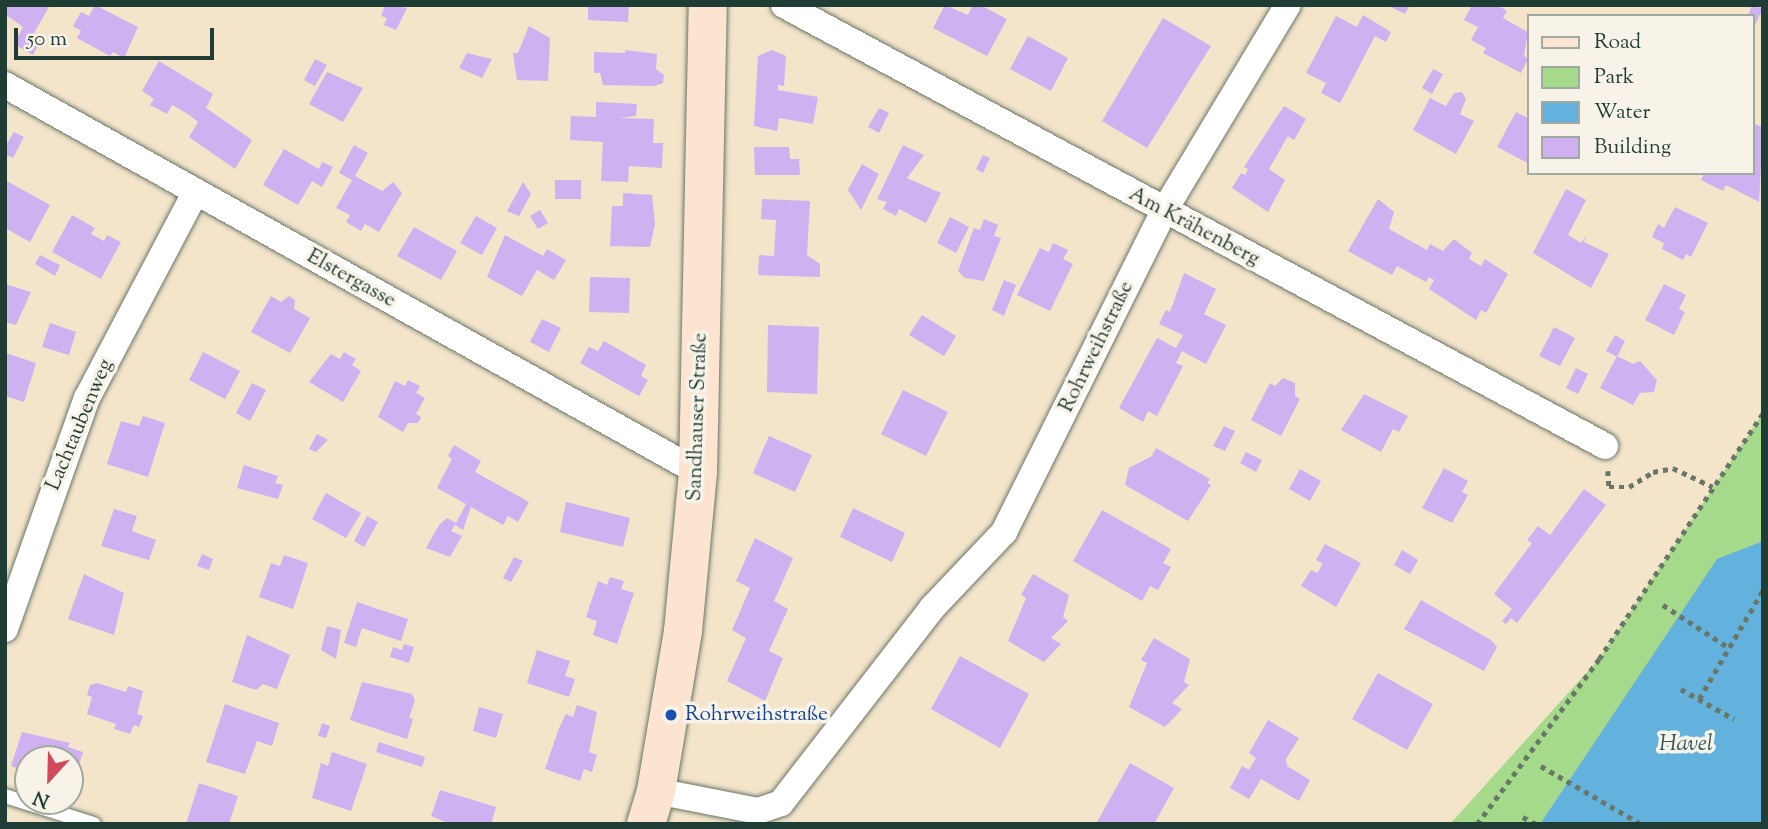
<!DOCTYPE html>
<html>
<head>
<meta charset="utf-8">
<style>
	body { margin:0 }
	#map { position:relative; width:1768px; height:829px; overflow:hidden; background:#f3e4ca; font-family:"Sorts Mill Goudy",serif }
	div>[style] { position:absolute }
	.green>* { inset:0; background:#a5da8b }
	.water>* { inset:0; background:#63b1dd }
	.building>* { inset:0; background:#cfb1f1 }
	.path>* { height:4.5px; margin-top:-2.25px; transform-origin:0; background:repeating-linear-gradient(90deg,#697768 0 5px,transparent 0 10px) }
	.roads { filter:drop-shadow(0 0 2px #697768) drop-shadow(0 0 2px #697768) }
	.service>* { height:14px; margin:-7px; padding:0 7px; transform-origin:7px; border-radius:7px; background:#fff }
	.minor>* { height:26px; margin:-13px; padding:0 13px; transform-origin:13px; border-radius:13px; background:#fff }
	.secondary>* { height:38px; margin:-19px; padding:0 19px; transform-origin:19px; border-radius:19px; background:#fde4d1 }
	.dots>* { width:19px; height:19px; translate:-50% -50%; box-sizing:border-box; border:4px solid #f7f3e8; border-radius:50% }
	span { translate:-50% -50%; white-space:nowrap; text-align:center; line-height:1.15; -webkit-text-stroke:7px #f7f3e8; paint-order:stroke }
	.street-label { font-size:21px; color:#1f3d34 }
	.transit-label { font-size:21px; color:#164399 }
	.left { translate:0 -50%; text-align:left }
	.water-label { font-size:23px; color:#305a5e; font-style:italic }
	.frame { position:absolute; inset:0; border:7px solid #1f3d34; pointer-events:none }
	.legend { position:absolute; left:1527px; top:14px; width:228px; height:161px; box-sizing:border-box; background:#f7f3e8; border:2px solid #a1aaa0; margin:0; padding:9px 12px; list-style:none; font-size:21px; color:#1f3d34 }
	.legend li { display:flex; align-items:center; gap:14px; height:35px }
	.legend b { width:35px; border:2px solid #a1aaa0 }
	.north { position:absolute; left:14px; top:745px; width:70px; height:70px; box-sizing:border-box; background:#f7f3e8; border:2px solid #a1aaa0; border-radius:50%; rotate:202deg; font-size:19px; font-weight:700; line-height:28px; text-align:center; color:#1f3d34 }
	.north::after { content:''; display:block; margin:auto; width:24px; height:32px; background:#d1495b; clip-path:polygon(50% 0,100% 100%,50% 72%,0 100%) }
	.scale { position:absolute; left:14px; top:28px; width:200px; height:32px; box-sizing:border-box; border:4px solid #1f3d34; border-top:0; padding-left:9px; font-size:21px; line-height:24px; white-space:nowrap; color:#1f3d34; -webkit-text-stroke:5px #f7f3e8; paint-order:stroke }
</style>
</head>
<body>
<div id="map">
	<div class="green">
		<i style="clip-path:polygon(1763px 413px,1763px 541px,1717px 560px,1540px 824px,1450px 824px,1599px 659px)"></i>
	</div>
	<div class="water">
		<i style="clip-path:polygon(1763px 541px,1763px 824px,1540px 824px,1717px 559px)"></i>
	</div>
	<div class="building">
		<i style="clip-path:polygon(5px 5px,50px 5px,34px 33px,42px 38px,33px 55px,14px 44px,23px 27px,5px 14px)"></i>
		<i style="clip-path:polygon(95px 5px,138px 27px,124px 58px,113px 52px,110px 56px,77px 38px,81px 31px,73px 26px,81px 12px,89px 16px)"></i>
		<i style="clip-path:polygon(385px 5px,407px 8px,396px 30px,384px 25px,387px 18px,381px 16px)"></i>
		<i style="clip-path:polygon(588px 5px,629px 5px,628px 22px,588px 20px)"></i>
		<i style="clip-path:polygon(945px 5px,968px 15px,973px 5px,980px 5px,1007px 19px,987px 56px,933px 28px)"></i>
		<i style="clip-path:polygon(1387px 5px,1410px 5px,1405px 14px)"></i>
		<i style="clip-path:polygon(1472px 5px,1497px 5px,1507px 11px,1503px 18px,1528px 32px,1524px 56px,1528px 59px,1521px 73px,1483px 53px,1486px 48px,1471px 40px,1478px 27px,1464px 20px)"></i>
		<i style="clip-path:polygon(1752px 5px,1763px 9px,1752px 31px,1752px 16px,1748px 16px)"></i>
		<i style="clip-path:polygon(1363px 15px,1391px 32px,1386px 42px,1375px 36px,1340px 103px,1321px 93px,1326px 83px,1306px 73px,1336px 16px,1357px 27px)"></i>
		<i style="clip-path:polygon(1163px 18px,1211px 46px,1147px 148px,1102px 121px)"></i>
		<i style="clip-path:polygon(529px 26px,550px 38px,548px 81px,517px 80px,513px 53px,518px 53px)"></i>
		<i style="clip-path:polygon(1028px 36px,1068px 58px,1051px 91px,1010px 69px)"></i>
		<i style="clip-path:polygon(625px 50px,657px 54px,656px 69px,664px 75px,663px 83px,655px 86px,603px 85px,600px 73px,594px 73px,594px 52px,625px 53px)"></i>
		<i style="clip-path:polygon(772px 50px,786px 56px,784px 86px,778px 85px,778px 90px,818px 97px,813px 124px,779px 118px,777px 131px,754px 126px,758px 56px)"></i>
		<i style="clip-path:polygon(467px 53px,492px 59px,482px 78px,459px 68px)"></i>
		<i style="clip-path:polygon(315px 59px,327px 65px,315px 86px,304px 80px)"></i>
		<i style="clip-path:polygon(159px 61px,213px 94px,206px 108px,252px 140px,235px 169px,189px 137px,198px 122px,188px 114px,172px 105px,167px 114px,150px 105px,154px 99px,142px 91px)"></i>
		<i style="clip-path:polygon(1433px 69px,1443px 74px,1432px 94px,1422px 88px)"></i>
		<i style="clip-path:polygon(327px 72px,363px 88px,343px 122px,309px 104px)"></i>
		<i style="clip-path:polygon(1462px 92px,1466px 99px,1460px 114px,1474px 121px,1456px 154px,1413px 130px,1430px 98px,1446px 106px,1454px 93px)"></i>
		<i style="clip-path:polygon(596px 102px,637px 104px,636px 116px,619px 118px,654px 119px,653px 143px,663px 143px,662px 168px,629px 166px,628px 182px,601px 181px,603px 142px,570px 140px,571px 116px,596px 117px)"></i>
		<i style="clip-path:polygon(1284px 106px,1306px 119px,1294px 140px,1288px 136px,1269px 169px,1285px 180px,1268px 212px,1232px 188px,1241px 173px,1245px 175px,1248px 169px,1244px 167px)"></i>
		<i style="clip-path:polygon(879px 108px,889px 113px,879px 133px,868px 127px)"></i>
		<i style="clip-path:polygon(1516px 112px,1528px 118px,1528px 163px,1497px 147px)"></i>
		<i style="clip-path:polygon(1752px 122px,1763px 128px,1759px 202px,1726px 185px,1723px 191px,1701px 180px,1704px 173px,1752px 173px)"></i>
		<i style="clip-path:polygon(14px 132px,24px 137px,13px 158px,5px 154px,5px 147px)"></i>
		<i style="clip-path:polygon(354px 145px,368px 153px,355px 176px,382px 191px,393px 182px,402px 193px,379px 232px,365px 224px,361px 231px,346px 222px,350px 215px,336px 208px,352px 180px,339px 173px)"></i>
		<i style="clip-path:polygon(903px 145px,924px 155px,907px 178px,941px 193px,926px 223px,899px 209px,896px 216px,883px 209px,887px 202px,877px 199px)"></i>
		<i style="clip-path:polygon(754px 147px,789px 147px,790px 159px,799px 159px,800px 175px,755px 175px)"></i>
		<i style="clip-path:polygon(284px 149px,319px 169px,322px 162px,333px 167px,322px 187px,312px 181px,298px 205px,263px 185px)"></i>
		<i style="clip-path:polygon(983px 155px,990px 158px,983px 173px,976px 169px)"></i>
		<i style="clip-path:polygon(862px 164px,879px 174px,861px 210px,848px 190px)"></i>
		<i style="clip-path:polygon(5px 180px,50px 205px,30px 242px,5px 228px)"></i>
		<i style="clip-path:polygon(555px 180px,581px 180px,581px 199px,555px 199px)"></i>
		<i style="clip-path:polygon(523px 182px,531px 194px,519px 216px,507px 211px)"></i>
		<i style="clip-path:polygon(1566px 189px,1586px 200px,1568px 235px,1581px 243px,1586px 236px,1584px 242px,1609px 254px,1591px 288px,1533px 253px)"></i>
		<i style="clip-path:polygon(623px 193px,652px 195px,655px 224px,650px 247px,610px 246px,612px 206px,623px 206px)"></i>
		<i style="clip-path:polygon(762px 199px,810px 201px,807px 255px,820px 264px,820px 277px,758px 275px,759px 255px,774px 256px,776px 220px,761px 219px)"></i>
		<i style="clip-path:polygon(1378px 199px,1394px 212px,1389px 229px,1427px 250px,1430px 244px,1443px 251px,1454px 239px,1472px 253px,1469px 259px,1481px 266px,1485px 259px,1508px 274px,1486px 313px,1481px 310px,1476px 320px,1429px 289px,1434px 280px,1429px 277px,1426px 282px,1397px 266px,1392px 275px,1348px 251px)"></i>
		<i style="clip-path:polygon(1675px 207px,1708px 223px,1691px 257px,1686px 254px,1683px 260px,1662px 249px,1664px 243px,1652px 237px,1658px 224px,1664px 228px)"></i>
		<i style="clip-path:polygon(540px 210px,548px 223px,538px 229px,530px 216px)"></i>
		<i style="clip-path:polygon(72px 215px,95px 228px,91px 234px,104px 241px,107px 235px,121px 242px,101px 279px,52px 252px)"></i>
		<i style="clip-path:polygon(476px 216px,497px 228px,482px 255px,460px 243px)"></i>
		<i style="clip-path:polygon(950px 217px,969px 227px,956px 253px,937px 243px)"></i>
		<i style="clip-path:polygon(984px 219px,998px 225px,994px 236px,1001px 238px,984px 281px,965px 278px,958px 271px,974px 228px,980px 230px)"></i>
		<i style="clip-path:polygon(414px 227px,457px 251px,441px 280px,397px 256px)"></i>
		<i style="clip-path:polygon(505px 235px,543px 256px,547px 249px,566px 260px,554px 280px,537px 270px,522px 296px,487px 277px)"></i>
		<i style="clip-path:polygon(1053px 243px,1068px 250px,1063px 259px,1073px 264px,1050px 311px,1017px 295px,1040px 248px,1049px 252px)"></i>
		<i style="clip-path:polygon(40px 255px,60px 265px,55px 276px,35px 264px)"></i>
		<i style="clip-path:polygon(1184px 273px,1216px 289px,1204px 314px,1226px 325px,1206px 364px,1182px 351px,1176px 363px,1183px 366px,1157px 416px,1148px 411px,1143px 422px,1119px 408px,1157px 338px,1176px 348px,1183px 335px,1159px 324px,1166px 310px,1170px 312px)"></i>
		<i style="clip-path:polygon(590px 277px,630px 278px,629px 313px,589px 312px)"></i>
		<i style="clip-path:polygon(1004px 280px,1016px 285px,1004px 316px,992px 310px)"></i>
		<i style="clip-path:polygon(5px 284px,31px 292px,16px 325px,5px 322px)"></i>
		<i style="clip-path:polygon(1664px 284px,1686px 295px,1679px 309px,1685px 312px,1674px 335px,1645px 320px)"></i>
		<i style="clip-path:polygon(271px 296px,281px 302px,289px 296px,295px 300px,294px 309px,310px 318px,290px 353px,251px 332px)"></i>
		<i style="clip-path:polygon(922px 315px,956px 336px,944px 356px,909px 335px)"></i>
		<i style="clip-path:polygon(542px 319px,561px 328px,549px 352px,530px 342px)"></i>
		<i style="clip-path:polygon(50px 323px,76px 332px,69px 355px,42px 347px)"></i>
		<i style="clip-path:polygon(768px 325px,819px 327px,817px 394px,767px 392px)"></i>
		<i style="clip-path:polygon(1554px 327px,1575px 338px,1560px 366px,1539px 356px)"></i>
		<i style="clip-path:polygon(1615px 335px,1625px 341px,1617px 357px,1606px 351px)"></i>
		<i style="clip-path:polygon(604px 341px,646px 365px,641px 376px,648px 380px,639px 396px,580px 363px,589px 347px,598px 351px)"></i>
		<i style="clip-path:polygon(203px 352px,240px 371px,225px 399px,189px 380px)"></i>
		<i style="clip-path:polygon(344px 352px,356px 359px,352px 365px,361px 371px,343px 402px,309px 382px,331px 354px,340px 359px)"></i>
		<i style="clip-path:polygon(6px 353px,36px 363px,24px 402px,5px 396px)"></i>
		<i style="clip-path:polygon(1617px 356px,1633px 364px,1640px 361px,1657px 380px,1654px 392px,1640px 393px,1633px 405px,1600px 388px)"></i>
		<i style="clip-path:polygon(1576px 368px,1588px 374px,1578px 394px,1566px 388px)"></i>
		<i style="clip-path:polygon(1283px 378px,1295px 383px,1295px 396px,1300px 399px,1281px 436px,1251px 420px,1270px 383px,1275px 386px)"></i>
		<i style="clip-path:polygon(408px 380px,420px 386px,416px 393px,425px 398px,416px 414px,421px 417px,418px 423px,408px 423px,403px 432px,378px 417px,395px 381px,405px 386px)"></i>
		<i style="clip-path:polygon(252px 383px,266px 390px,250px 421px,236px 413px)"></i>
		<i style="clip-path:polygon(903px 390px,948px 412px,926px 456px,881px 434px)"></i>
		<i style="clip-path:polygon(1364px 394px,1408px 416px,1399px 432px,1393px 429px,1381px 452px,1341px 430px)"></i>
		<i style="clip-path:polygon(143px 416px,165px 423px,148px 477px,107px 464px,121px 421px,139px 426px)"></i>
		<i style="clip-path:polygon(1224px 426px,1235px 431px,1225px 451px,1213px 446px)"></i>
		<i style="clip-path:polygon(317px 434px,328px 440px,316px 452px,309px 449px)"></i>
		<i style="clip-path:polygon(769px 436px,812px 455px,795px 492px,753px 473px)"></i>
		<i style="clip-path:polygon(454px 445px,481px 461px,475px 472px,529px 502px,518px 522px,508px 516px,503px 525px,471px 507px,463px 530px,455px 525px,451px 531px,462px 536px,450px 557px,426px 548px,439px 525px,447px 518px,456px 523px,466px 504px,437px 488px,452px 459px,448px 456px)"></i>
		<i style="clip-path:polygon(1156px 448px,1210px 479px,1207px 483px,1211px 485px,1188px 521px,1125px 485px,1129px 468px,1152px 456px)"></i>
		<i style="clip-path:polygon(1246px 452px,1262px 460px,1256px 472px,1240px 463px)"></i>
		<i style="clip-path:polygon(244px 465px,278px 476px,275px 483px,283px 485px,278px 499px,237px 488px)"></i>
		<i style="clip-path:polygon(1444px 468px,1468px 481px,1462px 492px,1468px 495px,1452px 523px,1422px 508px)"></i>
		<i style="clip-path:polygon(1300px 469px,1321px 481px,1310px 501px,1289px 489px)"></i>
		<i style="clip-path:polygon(1584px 489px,1606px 505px,1517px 623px,1511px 618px,1506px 624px,1502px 621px,1512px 609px,1494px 594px,1532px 543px,1527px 540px,1538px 526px,1550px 535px)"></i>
		<i style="clip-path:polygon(326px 493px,361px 513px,346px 538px,312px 519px)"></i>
		<i style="clip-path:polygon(566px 502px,630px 518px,623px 547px,560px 532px)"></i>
		<i style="clip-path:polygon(853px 508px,905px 533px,892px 562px,840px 537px)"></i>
		<i style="clip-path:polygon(114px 509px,137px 516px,132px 531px,156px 540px,149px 560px,101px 546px)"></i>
		<i style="clip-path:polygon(1102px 510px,1171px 549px,1163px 563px,1171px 567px,1158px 590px,1150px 586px,1142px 601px,1073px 561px)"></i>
		<i style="clip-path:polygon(367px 516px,378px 522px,364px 547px,354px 541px)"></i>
		<i style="clip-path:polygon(755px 538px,793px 558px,774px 601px,788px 609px,769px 651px,783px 658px,765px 701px,727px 681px,746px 638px,732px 630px,750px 588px,736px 581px)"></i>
		<i style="clip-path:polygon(1325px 544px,1361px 563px,1336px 607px,1301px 586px,1311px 570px,1317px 573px,1320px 569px,1322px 563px,1316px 560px)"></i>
		<i style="clip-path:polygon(1402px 550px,1418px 560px,1410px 574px,1394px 565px)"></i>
		<i style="clip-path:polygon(202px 554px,213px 559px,209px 570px,197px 566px)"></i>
		<i style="clip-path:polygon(284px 555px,308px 563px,293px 609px,259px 597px,271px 563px,280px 566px)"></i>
		<i style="clip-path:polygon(514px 557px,523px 561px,511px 582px,503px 578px)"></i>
		<i style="clip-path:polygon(84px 574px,124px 593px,114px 635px,68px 619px)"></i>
		<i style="clip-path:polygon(1033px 574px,1069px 595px,1063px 617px,1068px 621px,1051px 638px,1061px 644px,1044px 662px,1008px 641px,1026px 598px,1021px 595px)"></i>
		<i style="clip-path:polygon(610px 577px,624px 581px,621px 589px,634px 593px,617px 644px,593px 635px,597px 621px,586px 617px,598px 581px,607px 585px)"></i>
		<i style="clip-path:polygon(1421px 600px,1491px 640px,1497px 647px,1484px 671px,1404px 629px)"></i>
		<i style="clip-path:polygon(357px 602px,408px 619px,401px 641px,362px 628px,356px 647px,344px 643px)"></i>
		<i style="clip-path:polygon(327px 626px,341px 630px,336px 659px,321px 650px)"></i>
		<i style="clip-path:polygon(247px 635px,290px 655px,277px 689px,263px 684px,256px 690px,232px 682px)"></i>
		<i style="clip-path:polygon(1154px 638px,1190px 659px,1184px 682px,1189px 685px,1172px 703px,1182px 709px,1165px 727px,1129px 707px,1147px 663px,1141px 660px)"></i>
		<i style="clip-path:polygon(404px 644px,414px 647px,409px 663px,390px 657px,393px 647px,402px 650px)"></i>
		<i style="clip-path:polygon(537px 650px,570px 661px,565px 676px,575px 679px,569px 697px,527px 683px)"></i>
		<i style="clip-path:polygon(960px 656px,1029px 694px,1000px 748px,931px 709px)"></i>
		<i style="clip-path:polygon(1378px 673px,1433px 704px,1407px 750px,1352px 719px)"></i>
		<i style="clip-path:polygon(362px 682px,412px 694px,415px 700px,409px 718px,413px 719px,407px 739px,350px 720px)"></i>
		<i style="clip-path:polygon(97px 683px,126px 692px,128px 686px,143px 691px,137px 714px,143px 716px,139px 727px,134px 725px,130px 734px,114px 729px,116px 724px,87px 714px,92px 697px,87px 695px,90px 685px)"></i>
		<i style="clip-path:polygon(225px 704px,279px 723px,272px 746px,257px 741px,245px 774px,206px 762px)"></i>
		<i style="clip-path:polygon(577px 705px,597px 712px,589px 752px,597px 755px,592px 772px,584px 769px,580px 781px,545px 769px,559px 728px,566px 714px,573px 717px)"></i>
		<i style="clip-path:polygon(479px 707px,503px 714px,496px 738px,473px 731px)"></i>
		<i style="clip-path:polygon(1268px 720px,1299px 738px,1286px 759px,1287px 766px,1310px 780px,1299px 801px,1261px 779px,1249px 799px,1230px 788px,1242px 766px,1249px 770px,1256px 758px,1249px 753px)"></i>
		<i style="clip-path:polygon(322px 723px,330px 726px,326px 738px,318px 736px)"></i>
		<i style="clip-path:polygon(22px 732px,70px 743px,68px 747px,83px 752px,72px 787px,70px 759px,28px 759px,28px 772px,11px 766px)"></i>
		<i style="clip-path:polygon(379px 742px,425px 757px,422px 767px,376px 752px)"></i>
		<i style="clip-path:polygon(332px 752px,367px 764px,351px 811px,312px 798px,321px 763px,328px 766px)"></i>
		<i style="clip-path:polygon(1130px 763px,1174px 788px,1154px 824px,1101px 824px,1097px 822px)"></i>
		<i style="clip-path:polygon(199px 783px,238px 796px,229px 824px,186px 824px)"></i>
		<i style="clip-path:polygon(440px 790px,496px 807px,491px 824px,450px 824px,431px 816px)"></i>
	</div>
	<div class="path">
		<i style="left:1608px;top:471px;width:16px;rotate:86deg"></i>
		<i style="left:1609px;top:487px;width:20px"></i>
		<i style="left:1629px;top:487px;width:28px;rotate:-32deg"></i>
		<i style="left:1653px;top:472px;width:20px;rotate:-11deg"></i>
		<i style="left:1673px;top:468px;width:44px;rotate:25.4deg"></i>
		<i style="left:1663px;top:605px;width:77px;rotate:32.9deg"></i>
		<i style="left:1681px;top:689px;width:61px;rotate:29.5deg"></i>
		<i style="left:1699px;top:699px;width:126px;rotate:-59.6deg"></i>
		<i style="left:1541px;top:766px;width:116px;rotate:30.1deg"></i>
		<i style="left:1523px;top:817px;width:15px;rotate:28deg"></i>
		<i style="left:1477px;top:824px;width:205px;rotate:-53.5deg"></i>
		<i style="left:1599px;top:659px;width:296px;rotate:-56.3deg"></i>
	</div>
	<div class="roads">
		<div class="service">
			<i style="left:5px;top:796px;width:93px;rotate:17.5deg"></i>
		</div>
		<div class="minor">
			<i style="left:784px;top:5px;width:932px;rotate:28.24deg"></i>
			<i style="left:5px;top:85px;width:794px;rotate:29.18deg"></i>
			<i style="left:5px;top:629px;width:245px;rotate:-70.5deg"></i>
			<i style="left:87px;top:398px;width:232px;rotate:-62.2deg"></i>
			<i style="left:656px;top:791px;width:104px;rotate:11.1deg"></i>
			<i style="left:758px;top:811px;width:24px;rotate:-19deg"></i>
			<i style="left:781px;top:803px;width:247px;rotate:-52.2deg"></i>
			<i style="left:932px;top:608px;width:105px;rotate:-46.5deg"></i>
			<i style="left:1004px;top:532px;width:359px;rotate:-63.5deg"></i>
			<i style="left:1164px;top:211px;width:240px;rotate:-59deg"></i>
		</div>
		<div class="secondary">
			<i style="left:646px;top:824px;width:34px;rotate:-73deg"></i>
			<i style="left:656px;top:791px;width:162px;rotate:-80.4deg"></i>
			<i style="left:683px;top:631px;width:160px;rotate:-84.6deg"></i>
			<i style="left:698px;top:472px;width:467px;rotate:-88.8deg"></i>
		</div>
	</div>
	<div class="dots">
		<i style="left:671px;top:715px;background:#1a4fb4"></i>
	</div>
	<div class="street-label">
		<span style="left:1194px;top:227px;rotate:28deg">Am Krähenberg</span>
		<span style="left:351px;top:279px;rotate:29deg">Elstergasse</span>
		<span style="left:1097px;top:347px;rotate:-64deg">Rohrweihstraße</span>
		<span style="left:698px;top:417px;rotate:-88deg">Sandhauser Straße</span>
		<span style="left:80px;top:425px;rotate:-67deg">Lachtaubenweg</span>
	</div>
	<div class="transit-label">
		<span class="left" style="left:685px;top:715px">Rohrweihstraße</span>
	</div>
	<div class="water-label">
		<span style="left:1686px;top:745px">Havel</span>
	</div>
	<div class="frame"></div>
	<ul class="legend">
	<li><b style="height:9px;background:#fde4d1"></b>Road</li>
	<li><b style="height:19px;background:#a5da8b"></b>Park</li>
	<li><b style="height:19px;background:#63b1dd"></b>Water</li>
	<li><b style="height:19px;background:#cfb1f1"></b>Building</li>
	</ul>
	<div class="north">N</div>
	<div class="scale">50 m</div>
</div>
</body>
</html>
